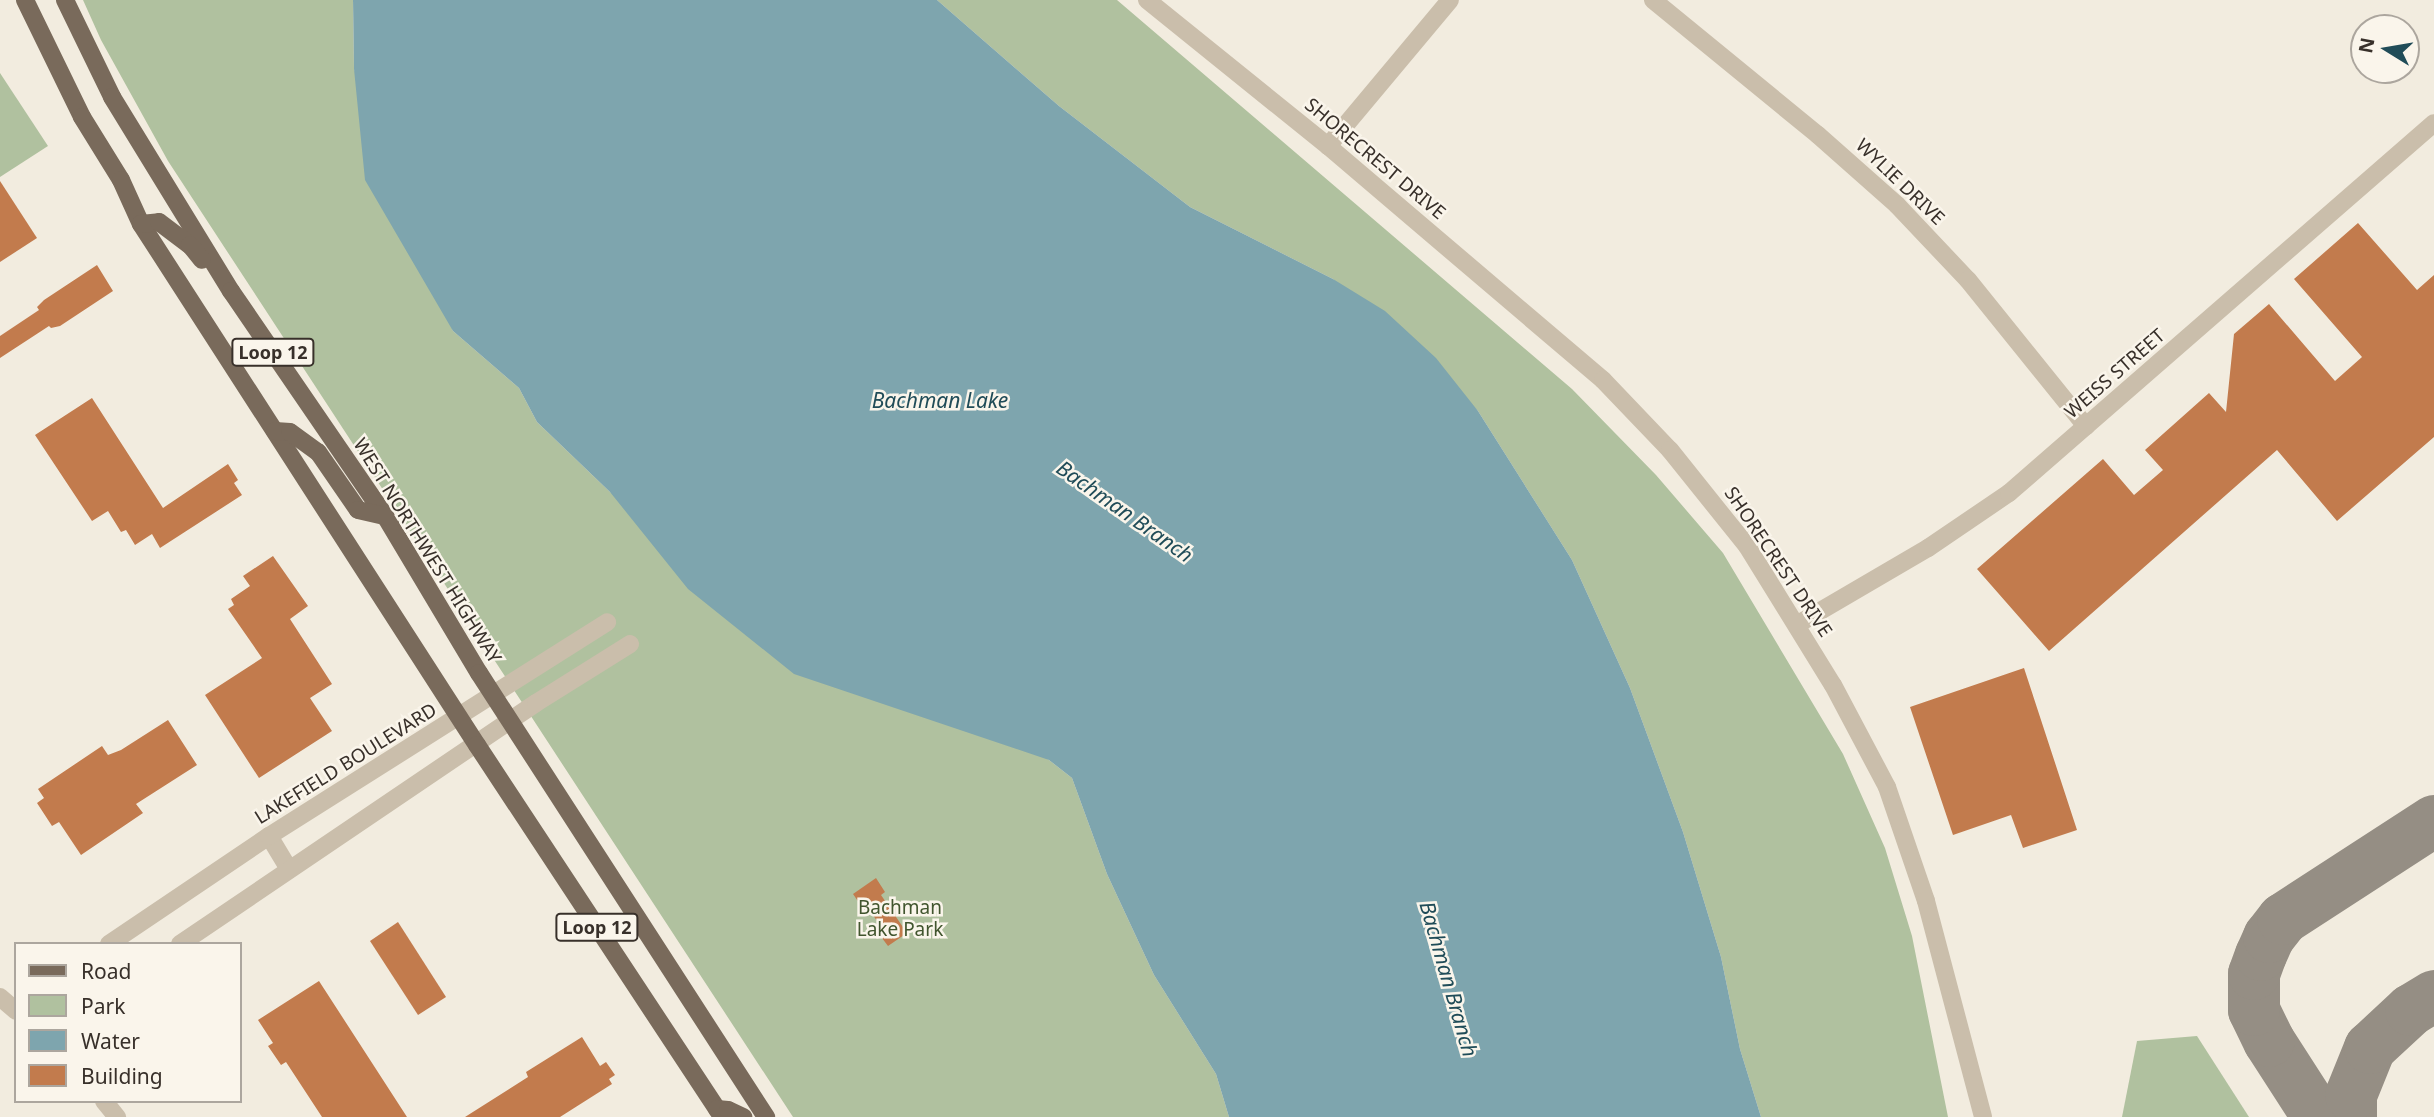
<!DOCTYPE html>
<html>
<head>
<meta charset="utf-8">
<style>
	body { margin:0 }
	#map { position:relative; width:2434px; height:1117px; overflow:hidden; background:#f2ecdf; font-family:"Noto Sans",sans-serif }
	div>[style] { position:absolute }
	.green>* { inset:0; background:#b0c19f }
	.water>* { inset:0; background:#7ea5ae }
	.taxiway>* { height:52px; margin:-26px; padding:0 26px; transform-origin:26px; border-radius:26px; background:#958e84 }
	.building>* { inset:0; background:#c27b4d }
	.minor>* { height:18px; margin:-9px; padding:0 9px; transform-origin:9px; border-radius:9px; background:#cabeab }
	.tertiary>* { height:18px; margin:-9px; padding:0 9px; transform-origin:9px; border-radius:9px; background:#cabeab }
	.primary>* { height:18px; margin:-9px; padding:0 9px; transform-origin:9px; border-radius:9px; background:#796a5b }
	span { translate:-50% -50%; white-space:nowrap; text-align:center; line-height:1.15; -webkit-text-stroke:5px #faf5eb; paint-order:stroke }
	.shield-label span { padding:2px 5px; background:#faf5eb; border:2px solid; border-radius:5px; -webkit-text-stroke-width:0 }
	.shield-label { font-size:18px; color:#38302a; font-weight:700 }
	.street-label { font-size:19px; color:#38302a }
	.park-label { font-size:19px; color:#41552e }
	.water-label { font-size:21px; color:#204c58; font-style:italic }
	.legend { position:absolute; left:14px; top:942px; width:228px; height:161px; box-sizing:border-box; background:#faf5eb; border:2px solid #aca69e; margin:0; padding:9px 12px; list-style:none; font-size:21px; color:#38302a }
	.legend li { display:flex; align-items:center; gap:14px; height:35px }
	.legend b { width:35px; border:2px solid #aca69e }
	.north { position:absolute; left:2350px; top:14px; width:70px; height:70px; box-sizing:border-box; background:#faf5eb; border:2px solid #aca69e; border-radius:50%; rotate:281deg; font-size:19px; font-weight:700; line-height:28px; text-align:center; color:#38302a }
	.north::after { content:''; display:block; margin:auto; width:24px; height:32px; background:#204c58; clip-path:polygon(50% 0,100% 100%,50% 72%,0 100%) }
</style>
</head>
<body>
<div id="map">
	<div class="green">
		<i style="clip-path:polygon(83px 0,353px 0,354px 69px,453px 331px,519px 388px,537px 422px,610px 492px,1049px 760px,1072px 778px,1107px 874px,1154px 975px,1216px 1074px,1229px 1117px,793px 1117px,168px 161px,101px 40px)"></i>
		<i style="clip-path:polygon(937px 0,1117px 0,1572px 389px,1656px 475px,1723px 553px,1843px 754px,1885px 848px,1912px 936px,1948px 1117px,1761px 1117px,1740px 1049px,1721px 957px,1683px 832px,1630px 688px,1572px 560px,1478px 411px,1333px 279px,1190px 207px,1059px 106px)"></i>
		<i style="clip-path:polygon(0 73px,48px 146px,0 177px)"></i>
		<i style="clip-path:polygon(2197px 1036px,2249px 1117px,2122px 1117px,2137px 1041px)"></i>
	</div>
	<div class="water">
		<i style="clip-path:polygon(353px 0,937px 0,1059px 106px,1190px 207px,1333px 279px,1385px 311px,1436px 358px,1478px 411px,1572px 560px,1630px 688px,1683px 832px,1721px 957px,1740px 1049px,1761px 1117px,1229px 1117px,1216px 1074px,1154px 975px,1107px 874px,1072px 778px,1049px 760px,794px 674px,688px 589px,610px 492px,537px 422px,519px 388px,453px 331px,365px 180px,354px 69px)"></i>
	</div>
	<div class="taxiway">
		<i style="left:2318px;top:1117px;width:90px;rotate:-122.8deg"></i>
		<i style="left:2269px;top:1041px;width:34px;rotate:-116deg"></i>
		<i style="left:2254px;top:1010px;width:36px;rotate:-90deg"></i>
		<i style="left:2254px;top:974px;width:20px;rotate:-70deg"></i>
		<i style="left:2261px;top:955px;width:20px;rotate:-66deg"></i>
		<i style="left:2269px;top:937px;width:23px;rotate:-52deg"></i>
		<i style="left:2283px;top:919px;width:180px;rotate:-33deg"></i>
		<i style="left:2351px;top:1117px;width:22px;rotate:-90deg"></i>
		<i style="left:2351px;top:1095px;width:51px;rotate:-68deg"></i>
		<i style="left:2370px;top:1048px;width:56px;rotate:-42.8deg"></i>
		<i style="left:2411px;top:1010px;width:27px;rotate:-31deg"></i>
	</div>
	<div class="building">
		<i style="clip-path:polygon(0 181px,37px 238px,0 262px)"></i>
		<i style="clip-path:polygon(2358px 223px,2417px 290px,2434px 275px,2434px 437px,2337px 521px,2277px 450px,2049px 651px,1977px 569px,2103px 459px,2134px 495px,2163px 470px,2145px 450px,2209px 393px,2226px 412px,2234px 334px,2269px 304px,2335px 381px,2362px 357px,2294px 279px)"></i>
		<i style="clip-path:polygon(97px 265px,113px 291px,60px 326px,51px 328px,49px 326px,0 358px,0 336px,39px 310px,37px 307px,44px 300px)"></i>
		<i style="clip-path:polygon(92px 398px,163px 508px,228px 464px,238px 480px,234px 483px,242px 495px,160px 548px,152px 534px,135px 545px,126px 530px,121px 532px,108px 511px,92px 521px,35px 435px)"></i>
		<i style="clip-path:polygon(273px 556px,308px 606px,290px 619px,332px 684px,310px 698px,332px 731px,259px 778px,205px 695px,262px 658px,228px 609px,234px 605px,231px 599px,250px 586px,243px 576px)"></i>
		<i style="clip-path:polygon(2024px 668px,2077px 830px,2023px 848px,2011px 815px,1953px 835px,1910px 707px)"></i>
		<i style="clip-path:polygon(168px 720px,197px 765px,136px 804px,143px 813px,81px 855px,59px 822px,52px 826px,37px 803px,44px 798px,38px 789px,102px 746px,108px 755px,121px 750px)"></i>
		<i style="clip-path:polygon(876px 878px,885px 892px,881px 895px,907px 933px,888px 946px,879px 934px,884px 931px,866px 905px,862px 907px,853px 894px)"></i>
		<i style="clip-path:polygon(398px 922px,446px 997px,418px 1015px,370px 941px)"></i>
		<i style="clip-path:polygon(319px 981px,407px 1117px,322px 1117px,286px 1062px,281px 1065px,268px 1046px,273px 1043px,258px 1020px)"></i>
		<i style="clip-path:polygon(582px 1037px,600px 1066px,606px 1062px,615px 1075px,609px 1079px,612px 1084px,560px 1117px,465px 1117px,528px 1077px,526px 1072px)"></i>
	</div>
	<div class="minor">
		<i style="left:1653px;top:0;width:213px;rotate:39.3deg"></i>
		<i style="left:1818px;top:135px;width:106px;rotate:41.5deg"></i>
		<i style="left:1897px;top:205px;width:103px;rotate:46.6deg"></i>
		<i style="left:1968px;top:280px;width:188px;rotate:51.1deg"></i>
		<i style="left:1328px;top:146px;width:190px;rotate:-50.1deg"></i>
		<i style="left:1798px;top:624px;width:151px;rotate:-30.3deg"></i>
		<i style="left:1928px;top:548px;width:98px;rotate:-34.2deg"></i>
		<i style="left:2009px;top:493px;width:563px;rotate:-41.04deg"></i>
		<i style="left:269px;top:836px;width:39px;rotate:59deg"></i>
		<i style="left:109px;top:944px;width:193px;rotate:-34deg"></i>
		<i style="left:269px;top:836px;width:400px;rotate:-32.3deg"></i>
		<i style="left:180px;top:944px;width:430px;rotate:-34.1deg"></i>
		<i style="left:536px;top:703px;width:111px;rotate:-32.1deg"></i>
		<i style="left:0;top:997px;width:21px;rotate:41deg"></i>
		<i style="left:104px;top:1101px;width:21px;rotate:51deg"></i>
	</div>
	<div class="tertiary">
		<i style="left:1147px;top:0;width:233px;rotate:38.9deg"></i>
		<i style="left:1328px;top:146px;width:361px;rotate:40.4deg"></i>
		<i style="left:1603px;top:380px;width:97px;rotate:46.3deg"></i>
		<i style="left:1670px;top:450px;width:123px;rotate:51.3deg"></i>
		<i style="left:1747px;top:546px;width:163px;rotate:58.3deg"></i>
		<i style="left:1833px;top:685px;width:115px;rotate:62.1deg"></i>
		<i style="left:1887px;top:787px;width:120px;rotate:71.1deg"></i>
		<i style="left:1926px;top:901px;width:223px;rotate:75.2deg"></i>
	</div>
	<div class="primary">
		<i style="left:25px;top:0;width:130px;rotate:64deg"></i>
		<i style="left:82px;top:117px;width:74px;rotate:58.2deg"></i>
		<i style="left:121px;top:180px;width:48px;rotate:65.6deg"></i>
		<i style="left:141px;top:224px;width:620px;rotate:57.18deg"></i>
		<i style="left:477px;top:745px;width:445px;rotate:56.6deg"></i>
		<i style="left:65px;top:0;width:108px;rotate:64.1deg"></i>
		<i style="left:112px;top:97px;width:228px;rotate:58.5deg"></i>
		<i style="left:231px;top:291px;width:273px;rotate:55.6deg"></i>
		<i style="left:385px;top:516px;width:183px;rotate:59.1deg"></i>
		<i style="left:479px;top:673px;width:529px;rotate:57.12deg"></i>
		<i style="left:141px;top:224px;width:18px;rotate:-6deg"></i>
		<i style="left:159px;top:222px;width:39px;rotate:37deg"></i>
		<i style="left:190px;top:245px;width:19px;rotate:51deg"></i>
		<i style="left:275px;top:431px;width:15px;rotate:4deg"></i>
		<i style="left:290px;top:432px;width:34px;rotate:36deg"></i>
		<i style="left:318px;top:452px;width:70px;rotate:55.4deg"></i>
		<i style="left:358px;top:510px;width:28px;rotate:13deg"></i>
		<i style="left:717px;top:1109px;width:11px;rotate:5deg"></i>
		<i style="left:728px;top:1110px;width:17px;rotate:25deg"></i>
	</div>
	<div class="shield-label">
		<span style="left:273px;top:352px">Loop 12</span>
		<span style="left:597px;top:927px">Loop 12</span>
	</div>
	<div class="street-label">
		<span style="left:1375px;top:159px;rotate:40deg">SHORECREST DRIVE</span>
		<span style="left:1900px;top:182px;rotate:44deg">WYLIE DRIVE</span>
		<span style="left:2115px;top:374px;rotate:-41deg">WEISS STREET</span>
		<span style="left:427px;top:551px;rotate:58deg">WEST NORTHWEST HIGHWAY</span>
		<span style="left:1778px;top:562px;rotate:56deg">SHORECREST DRIVE</span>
		<span style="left:346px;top:764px;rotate:-32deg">LAKEFIELD BOULEVARD</span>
	</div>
	<div class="park-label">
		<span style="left:900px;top:919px">Bachman<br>Lake Park</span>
	</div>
	<div class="water-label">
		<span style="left:940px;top:400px">Bachman Lake</span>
		<span style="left:1125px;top:511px;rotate:35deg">Bachman Branch</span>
		<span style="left:1449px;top:979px;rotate:74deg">Bachman Branch</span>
	</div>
	<ul class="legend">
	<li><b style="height:9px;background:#796a5b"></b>Road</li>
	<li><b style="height:19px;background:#b0c19f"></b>Park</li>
	<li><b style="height:19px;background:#7ea5ae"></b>Water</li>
	<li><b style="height:19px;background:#c27b4d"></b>Building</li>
	</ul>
	<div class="north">N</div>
</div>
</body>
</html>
